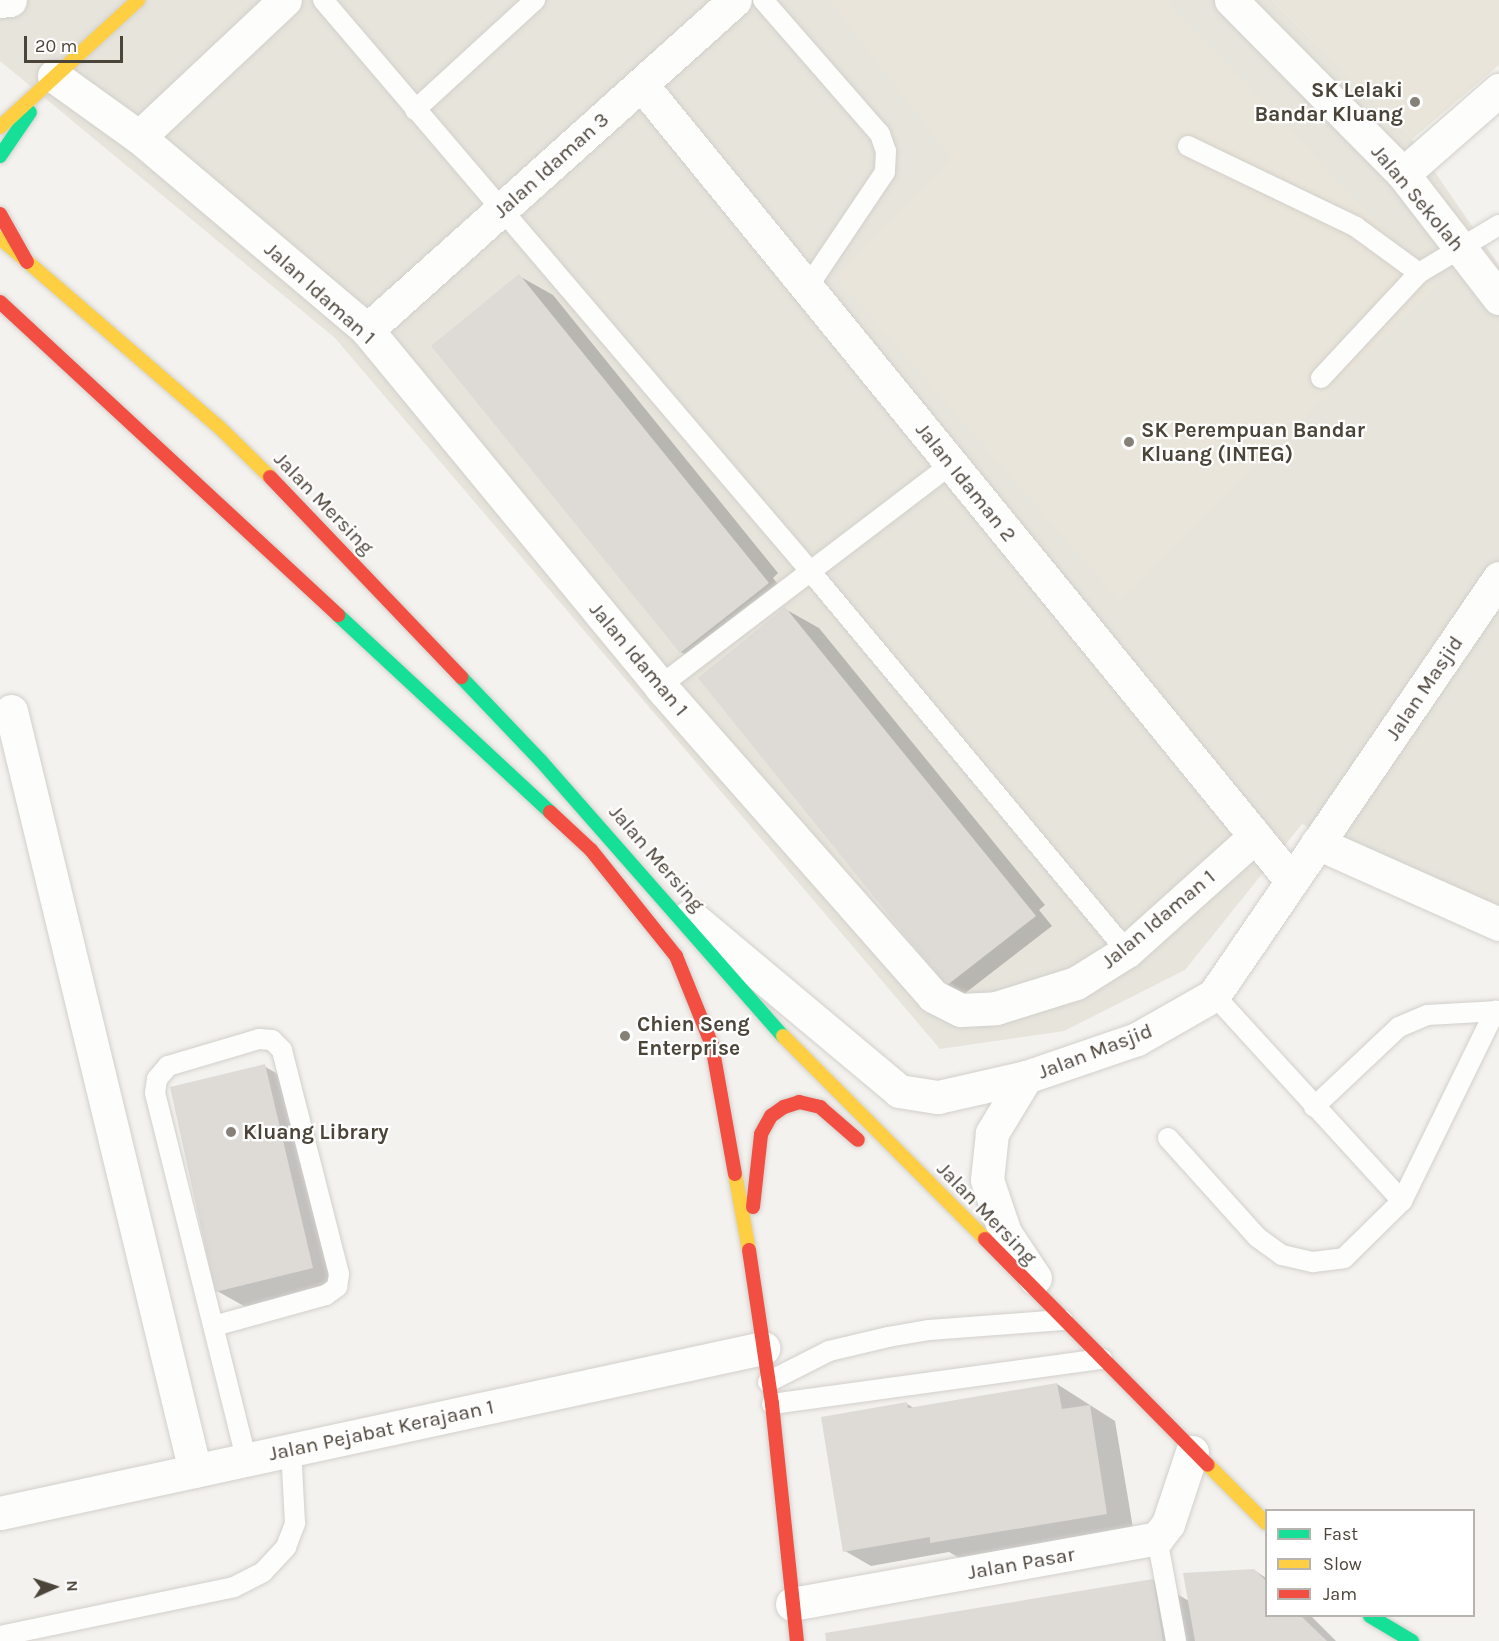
<!DOCTYPE html>
<html>
<head>
<meta charset="utf-8">
<style>
	body { margin:0 }
	#map { position:relative; width:1499px; height:1641px; overflow:hidden; background:#f4f2ee; font-family:Karla,sans-serif }
	div>[style] { position:absolute }
	.residential>* { inset:0; background:#e7e4dc }
	.education>* { inset:0; background:#eae5da }
	.shadow>* { inset:0; background:#0003 }
	.building>* { inset:0; background:#dedbd6 }
	.roads { filter:drop-shadow(0 0 2px #d2d0cb) drop-shadow(0 0 2px #d2d0cb) }
	.lane>* { height:20px; margin:-10px; padding:0 10px; transform-origin:10px; border-radius:10px; background:#fdfdfc }
	.street>* { height:33px; margin:-16.5px; padding:0 16.5px; transform-origin:16.5px; border-radius:16.5px; background:#fdfdfc }
	.fast>* { height:14px; margin:-7px; padding:0 7px; transform-origin:7px; border-radius:7px; background:#16e098 }
	.slow>* { height:14px; margin:-7px; padding:0 7px; transform-origin:7px; border-radius:7px; background:#ffcf43 }
	.jam>* { height:14px; margin:-7px; padding:0 7px; transform-origin:7px; border-radius:7px; background:#f24e42 }
	.dots>* { width:16px; height:16px; translate:-50% -50%; box-sizing:border-box; border:3px solid #fff; border-radius:50% }
	span { translate:-50% -50%; white-space:nowrap; text-align:center; line-height:1.15; -webkit-text-stroke:4.5px #fff; paint-order:stroke }
	.poi-label { font-size:21px; color:#4b4439; font-weight:700 }
	.right { translate:-100% -50%; text-align:right }
	.left { translate:0 -50%; text-align:left }
	.street-label { font-size:21px; color:#4b4439 }
	.legend { position:absolute; left:1265px; top:1509px; width:210px; height:108px; box-sizing:border-box; background:#fff; border:2px solid #b7b4b0; margin:0; padding:8px 10px; list-style:none; font-size:18px; color:#4b4439 }
	.legend li { display:flex; align-items:center; gap:12px; height:30px }
	.legend b { width:30px; border:2px solid #b7b4b0 }
	.north { position:absolute; left:24px; top:1557px; width:60px; height:60px; -webkit-text-stroke:4px #fff; paint-order:stroke; rotate:87deg; font-size:16px; font-weight:700; line-height:24px; text-align:center; color:#4b4439 }
	.north::after { content:''; display:block; margin:auto; width:21px; height:27px; background:#4b4439; clip-path:polygon(50% 0,100% 100%,50% 72%,0 100%) }
	.scale { position:absolute; left:24px; top:36px; width:99px; height:27px; box-sizing:border-box; border:3px solid #4b4439; border-top:0; padding-left:8px; font-size:18px; line-height:21px; white-space:nowrap; color:#4b4439; -webkit-text-stroke:4px #fff; paint-order:stroke }
</style>
</head>
<body>
<div id="map">
	<div class="residential">
		<i style="clip-path:polygon(0 0,1272px 0,1412px 139px,1499px 265px,1499px 920px,1302px 824px,1185px 970px,1064px 1031px,940px 1049px,335px 338px,0 61px)"></i>
	</div>
	<div class="education">
		<i style="clip-path:polygon(829px 0,1166px 0,1437px 285px,1119px 600px,836px 277px,953px 160px)"></i>
		<i style="clip-path:polygon(1272px 0,1499px 0,1499px 65px,1412px 139px)"></i>
	</div>
	<div class="shadow">
		<i style="clip-path:polygon(519px 276px,553px 295px,778px 573px,773px 578px,785px 593px,698px 662px,681px 652px,658px 623px)"></i>
		<i style="clip-path:polygon(785px 609px,819px 628px,1045px 905px,1039px 910px,1052px 926px,964px 994px,947px 985px)"></i>
		<i style="clip-path:polygon(264px 1066px,298px 1086px,346px 1288px,251px 1310px,217px 1291px)"></i>
		<i style="clip-path:polygon(1057px 1384px,1115px 1421px,1133px 1528px,966px 1562px,949px 1552px,871px 1566px,845px 1551px,907px 1404px,914px 1408px)"></i>
		<i style="clip-path:polygon(1254px 1570px,1266px 1578px,1266px 1616px,1311px 1616px,1336px 1641px,828px 1641px,1153px 1580px,1189px 1601px)"></i>
	</div>
	<div class="building">
		<i style="clip-path:polygon(519px 274px,769px 583px,680px 653px,431px 346px)"></i>
		<i style="clip-path:polygon(785px 607px,1036px 916px,946px 986px,698px 678px)"></i>
		<i style="clip-path:polygon(265px 1064px,313px 1268px,215px 1292px,170px 1087px)"></i>
		<i style="clip-path:polygon(1057px 1383px,1062px 1409px,1090px 1405px,1107px 1514px,930px 1543px,930px 1537px,843px 1552px,821px 1417px,907px 1402px,908px 1408px)"></i>
		<i style="clip-path:polygon(1254px 1569px,1266px 1581px,1266px 1616px,1301px 1616px,1327px 1641px,1195px 1641px,1183px 1573px)"></i>
		<i style="clip-path:polygon(1153px 1579px,1163px 1641px,826px 1641px,825px 1633px)"></i>
	</div>
	<div class="roads">
		<div class="lane">
			<i style="left:323px;top:0;width:752px;rotate:49.53deg"></i>
			<i style="left:811px;top:572px;width:493px;rotate:50.2deg"></i>
			<i style="left:763px;top:0;width:178px;rotate:48.9deg"></i>
			<i style="left:880px;top:134px;width:18px;rotate:71deg"></i>
			<i style="left:886px;top:151px;width:21px;rotate:93deg"></i>
			<i style="left:885px;top:172px;width:140px;rotate:123.9deg"></i>
			<i style="left:415px;top:110px;width:163px;rotate:-42.5deg"></i>
			<i style="left:1188px;top:146px;width:187px;rotate:25.7deg"></i>
			<i style="left:1356px;top:227px;width:78px;rotate:36.1deg"></i>
			<i style="left:1419px;top:273px;width:93px;rotate:-31deg"></i>
			<i style="left:1321px;top:378px;width:144px;rotate:-47deg"></i>
			<i style="left:660px;top:686px;width:366px;rotate:-37.3deg"></i>
			<i style="left:1214px;top:995px;width:279px;rotate:47.6deg"></i>
			<i style="left:1314px;top:1107px;width:117px;rotate:-43.3deg"></i>
			<i style="left:1399px;top:1027px;width:30px;rotate:-23deg"></i>
			<i style="left:1427px;top:1015px;width:72px;rotate:-3.2deg"></i>
			<i style="left:1168px;top:1138px;width:133px;rotate:48deg"></i>
			<i style="left:1257px;top:1237px;width:31px;rotate:36deg"></i>
			<i style="left:1282px;top:1255px;width:32px;rotate:13deg"></i>
			<i style="left:1313px;top:1262px;width:31px;rotate:-7deg"></i>
			<i style="left:1344px;top:1258px;width:81px;rotate:-44.5deg"></i>
			<i style="left:1402px;top:1201px;width:212px;rotate:-63.9deg"></i>
			<i style="left:214px;top:1326px;width:116px;rotate:-15.5deg"></i>
			<i style="left:326px;top:1295px;width:14px;rotate:-36deg"></i>
			<i style="left:337px;top:1287px;width:13px;rotate:-81deg"></i>
			<i style="left:339px;top:1274px;width:231px;rotate:-104.3deg"></i>
			<i style="left:282px;top:1050px;width:14px;rotate:-135deg"></i>
			<i style="left:272px;top:1040px;width:13px;rotate:-176deg"></i>
			<i style="left:259px;top:1039px;width:95px;rotate:163.5deg"></i>
			<i style="left:168px;top:1066px;width:17px;rotate:130deg"></i>
			<i style="left:157px;top:1079px;width:14px;rotate:98deg"></i>
			<i style="left:155px;top:1093px;width:377px;rotate:76deg"></i>
			<i style="left:768px;top:1382px;width:68px;rotate:-26.9deg"></i>
			<i style="left:829px;top:1351px;width:61px;rotate:-13.3deg"></i>
			<i style="left:888px;top:1337px;width:42px;rotate:-9.7deg"></i>
			<i style="left:929px;top:1330px;width:134px;rotate:-4.3deg"></i>
			<i style="left:772px;top:1404px;width:333px;rotate:-7.8deg"></i>
			<i style="left:1157px;top:1538px;width:105px;rotate:79.5deg"></i>
			<i style="left:0;top:1636px;width:239px;rotate:-11.8deg"></i>
			<i style="left:234px;top:1587px;width:33px;rotate:-27deg"></i>
			<i style="left:263px;top:1572px;width:34px;rotate:-47deg"></i>
			<i style="left:286px;top:1547px;width:26px;rotate:-69deg"></i>
			<i style="left:295px;top:1523px;width:73px;rotate:-93.1deg"></i>
		</div>
		<div class="street">
			<i style="left:1231px;top:0;width:245px;rotate:45.3deg"></i>
			<i style="left:1403px;top:174px;width:157px;rotate:52.3deg"></i>
			<i style="left:0;top:1px;width:10px;rotate:-6deg"></i>
			<i style="left:54px;top:76px;width:105px;rotate:35.7deg"></i>
			<i style="left:139px;top:137px;width:299px;rotate:40.2deg"></i>
			<i style="left:367px;top:330px;width:461px;rotate:50.5deg"></i>
			<i style="left:660px;top:686px;width:413px;rotate:48.6deg"></i>
			<i style="left:933px;top:996px;width:31px;rotate:27deg"></i>
			<i style="left:961px;top:1010px;width:35px;rotate:-3deg"></i>
			<i style="left:996px;top:1008px;width:84px;rotate:-17.4deg"></i>
			<i style="left:1076px;top:983px;width:60px;rotate:-32.1deg"></i>
			<i style="left:1127px;top:951px;width:172px;rotate:-41.9deg"></i>
			<i style="left:641px;top:84px;width:1028px;rotate:50.77deg"></i>
			<i style="left:139px;top:137px;width:200px;rotate:-43.2deg"></i>
			<i style="left:1403px;top:174px;width:128px;rotate:-41.2deg"></i>
			<i style="left:367px;top:330px;width:494px;rotate:-41.9deg"></i>
			<i style="left:11px;top:711px;width:782px;rotate:76.39deg"></i>
			<i style="left:1317px;top:843px;width:199px;rotate:24deg"></i>
			<i style="left:690px;top:916px;width:273px;rotate:39.9deg"></i>
			<i style="left:899px;top:1091px;width:39px;rotate:9deg"></i>
			<i style="left:938px;top:1097px;width:90px;rotate:-12.8deg"></i>
			<i style="left:1026px;top:1077px;width:117px;rotate:-18.9deg"></i>
			<i style="left:1137px;top:1039px;width:89px;rotate:-29.7deg"></i>
			<i style="left:1214px;top:995px;width:505px;rotate:-55.65deg"></i>
			<i style="left:1026px;top:1077px;width:66px;rotate:121.3deg"></i>
			<i style="left:992px;top:1133px;width:47px;rotate:96.1deg"></i>
			<i style="left:987px;top:1180px;width:56px;rotate:71.2deg"></i>
			<i style="left:1005px;top:1233px;width:54px;rotate:56.3deg"></i>
			<i style="left:0;top:1513px;width:781px;rotate:-12.2deg"></i>
			<i style="left:792px;top:1604px;width:371px;rotate:-10.2deg"></i>
			<i style="left:1157px;top:1538px;width:18px;rotate:-52deg"></i>
			<i style="left:1168px;top:1524px;width:76px;rotate:-71.6deg"></i>
		</div>
		<div class="fast">
			<i style="left:0;top:156px;width:53px;rotate:-55.7deg"></i>
			<i style="left:338px;top:615px;width:289px;rotate:42.9deg"></i>
			<i style="left:461px;top:677px;width:116px;rotate:46.4deg"></i>
			<i style="left:541px;top:761px;width:366px;rotate:48.7deg"></i>
			<i style="left:1370px;top:1616px;width:49px;rotate:30.8deg"></i>
		</div>
		<div class="slow">
			<i style="left:0;top:127px;width:188px;rotate:-42.6deg"></i>
			<i style="left:0;top:238px;width:288px;rotate:40.8deg"></i>
			<i style="left:218px;top:426px;width:73px;rotate:44.4deg"></i>
			<i style="left:783px;top:1036px;width:286px;rotate:45.1deg"></i>
			<i style="left:735px;top:1174px;width:77px;rotate:79.6deg"></i>
			<i style="left:1208px;top:1465px;width:82px;rotate:45deg"></i>
		</div>
		<div class="jam">
			<i style="left:0;top:214px;width:55px;rotate:60.6deg"></i>
			<i style="left:0;top:302px;width:461px;rotate:42.8deg"></i>
			<i style="left:270px;top:477px;width:277px;rotate:46.3deg"></i>
			<i style="left:550px;top:812px;width:56px;rotate:42.8deg"></i>
			<i style="left:591px;top:850px;width:136px;rotate:51.3deg"></i>
			<i style="left:676px;top:956px;width:96px;rotate:68deg"></i>
			<i style="left:712px;top:1045px;width:131px;rotate:79.9deg"></i>
			<i style="left:753px;top:1207px;width:73px;rotate:-83.7deg"></i>
			<i style="left:761px;top:1134px;width:21px;rotate:-61deg"></i>
			<i style="left:771px;top:1116px;width:16px;rotate:-35deg"></i>
			<i style="left:784px;top:1107px;width:16px;rotate:-18deg"></i>
			<i style="left:799px;top:1102px;width:22px;rotate:13deg"></i>
			<i style="left:820px;top:1107px;width:50px;rotate:41deg"></i>
			<i style="left:985px;top:1239px;width:317px;rotate:45.4deg"></i>
			<i style="left:749px;top:1250px;width:156px;rotate:81.5deg"></i>
			<i style="left:772px;top:1404px;width:238px;rotate:84deg"></i>
		</div>
	</div>
	<div class="dots">
		<i style="left:1415px;top:102px;background:#868178"></i>
		<i style="left:1129px;top:442px;background:#868178"></i>
		<i style="left:625px;top:1036px;background:#868178"></i>
		<i style="left:231px;top:1132px;background:#868178"></i>
	</div>
	<div class="poi-label">
		<span class="right" style="left:1403px;top:102px">SK Lelaki<br>Bandar Kluang</span>
		<span class="left" style="left:1141px;top:442px">SK Perempuan Bandar<br>Kluang (INTEG)</span>
		<span class="left" style="left:637px;top:1036px">Chien Seng<br>Enterprise</span>
		<span class="left" style="left:243px;top:1132px">Kluang Library</span>
	</div>
	<div class="street-label">
		<span style="left:551px;top:165px;rotate:-42deg">Jalan Idaman 3</span>
		<span style="left:1418px;top:198px;rotate:50deg">Jalan Sekolah</span>
		<span style="left:320px;top:293px;rotate:42deg">Jalan Idaman 1</span>
		<span style="left:966px;top:482px;rotate:51deg">Jalan Idaman 2</span>
		<span style="left:324px;top:503px;rotate:46deg">Jalan Mersing</span>
		<span style="left:639px;top:659px;rotate:50deg">Jalan Idaman 1</span>
		<span style="left:1424px;top:688px;rotate:-56deg">Jalan Masjid</span>
		<span style="left:657px;top:858px;rotate:49deg">Jalan Mersing</span>
		<span style="left:1158px;top:919px;rotate:-40deg">Jalan Idaman 1</span>
		<span style="left:1095px;top:1051px;rotate:-21deg">Jalan Masjid</span>
		<span style="left:987px;top:1213px;rotate:46deg">Jalan Mersing</span>
		<span style="left:381px;top:1430px;rotate:-12deg">Jalan Pejabat Kerajaan 1</span>
		<span style="left:1021px;top:1563px;rotate:-10deg">Jalan Pasar</span>
	</div>
	<ul class="legend">
	<li><b style="height:8px;background:#16e098"></b>Fast</li>
	<li><b style="height:8px;background:#ffcf43"></b>Slow</li>
	<li><b style="height:8px;background:#f24e42"></b>Jam</li>
	</ul>
	<div class="north">N</div>
	<div class="scale">20 m</div>
</div>
</body>
</html>
